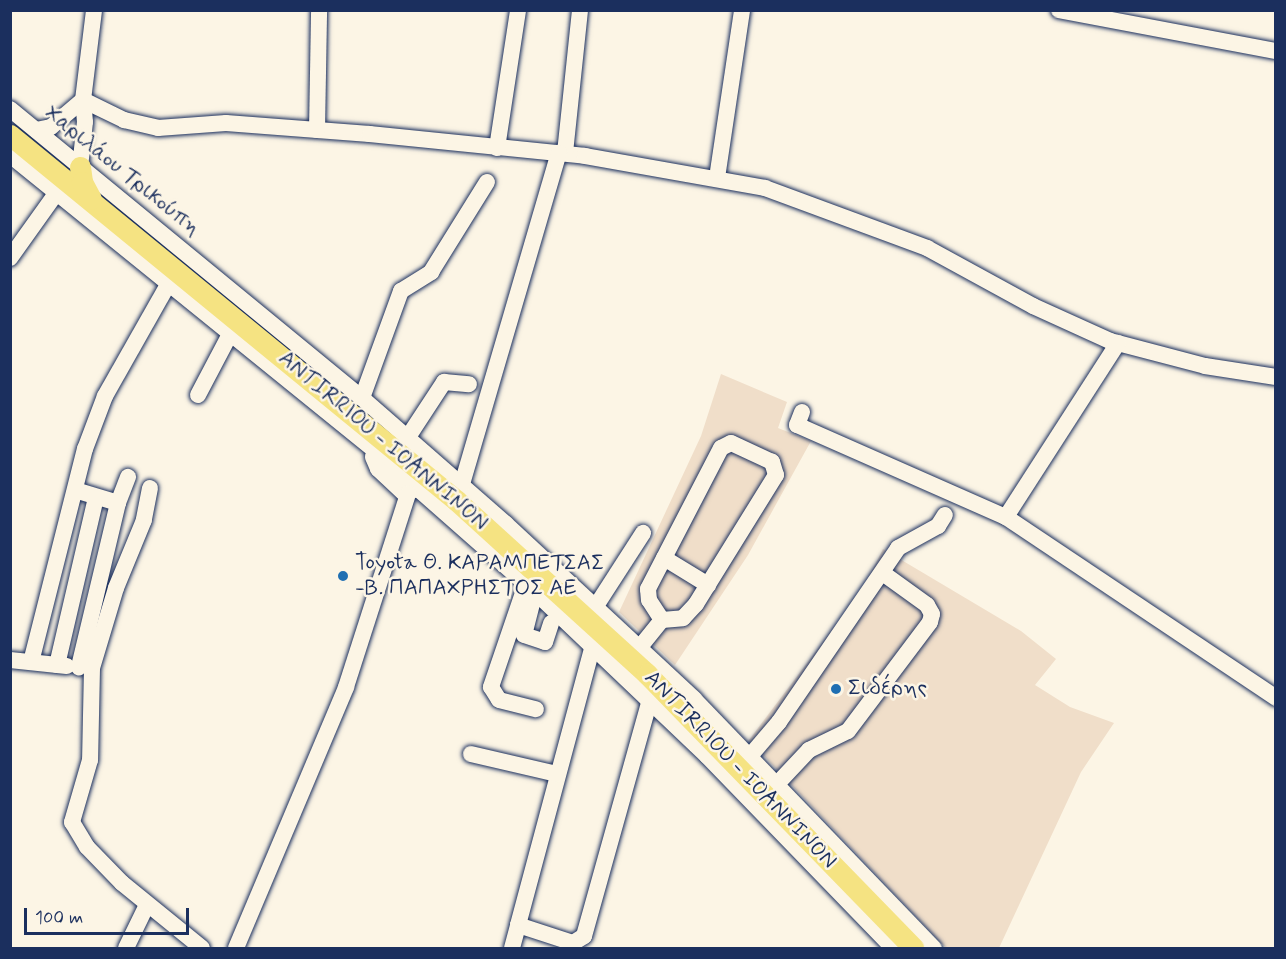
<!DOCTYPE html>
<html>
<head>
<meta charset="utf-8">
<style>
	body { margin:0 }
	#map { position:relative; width:1286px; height:959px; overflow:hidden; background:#fcf5e5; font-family:Mynerve,sans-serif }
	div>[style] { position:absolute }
	.built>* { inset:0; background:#f0dec9 }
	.roads { filter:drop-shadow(0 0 2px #1b2f5e) drop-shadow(0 0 2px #1b2f5e) }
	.minor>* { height:16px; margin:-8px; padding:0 8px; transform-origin:8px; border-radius:8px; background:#fcf5e5 }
	.major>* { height:21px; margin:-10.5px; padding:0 10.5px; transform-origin:10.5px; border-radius:10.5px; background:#f5e382 }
	.dots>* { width:16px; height:16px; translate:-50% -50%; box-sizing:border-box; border:3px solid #fcf5e5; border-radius:50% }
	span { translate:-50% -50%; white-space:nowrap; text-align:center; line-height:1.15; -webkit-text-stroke:5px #fcf5e5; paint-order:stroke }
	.street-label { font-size:22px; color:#1b2f5e }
	.poi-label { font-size:22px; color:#1b2f5e }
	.left { translate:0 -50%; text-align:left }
	.frame { position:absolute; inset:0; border:12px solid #1b2f5e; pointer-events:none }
	.scale { position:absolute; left:24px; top:908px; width:165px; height:27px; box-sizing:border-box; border:3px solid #1b2f5e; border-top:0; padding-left:8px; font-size:18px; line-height:21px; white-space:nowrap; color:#1b2f5e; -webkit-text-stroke:4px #fcf5e5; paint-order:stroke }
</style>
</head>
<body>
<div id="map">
	<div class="built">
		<i style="clip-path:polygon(721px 374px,787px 402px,778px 428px,811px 441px,748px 555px,675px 665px,619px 612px,701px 436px)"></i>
		<i style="clip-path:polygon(883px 549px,1021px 631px,1056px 659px,1035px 685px,1070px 707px,1114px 723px,1081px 772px,999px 948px,946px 948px,749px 740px,862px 590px)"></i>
	</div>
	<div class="roads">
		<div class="minor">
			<i style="left:1059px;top:10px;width:221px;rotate:10.7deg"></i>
			<i style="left:83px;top:100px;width:46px;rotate:26deg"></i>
			<i style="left:124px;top:120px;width:35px;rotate:13deg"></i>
			<i style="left:158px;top:128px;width:68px;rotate:-4.2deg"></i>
			<i style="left:226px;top:123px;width:144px;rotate:4.4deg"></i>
			<i style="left:370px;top:134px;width:216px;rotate:5.8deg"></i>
			<i style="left:585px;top:156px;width:183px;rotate:10.1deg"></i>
			<i style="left:765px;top:188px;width:173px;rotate:20.3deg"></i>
			<i style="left:927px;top:248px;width:121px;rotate:28.7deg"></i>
			<i style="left:1033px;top:306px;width:85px;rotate:24.4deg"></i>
			<i style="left:1110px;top:341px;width:98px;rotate:14.7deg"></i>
			<i style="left:1205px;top:366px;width:72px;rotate:8.8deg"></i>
			<i style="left:10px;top:109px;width:455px;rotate:39.4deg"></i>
			<i style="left:362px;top:398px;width:191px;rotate:41.2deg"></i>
			<i style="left:506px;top:524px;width:257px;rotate:42.9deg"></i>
			<i style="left:694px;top:699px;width:346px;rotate:46.1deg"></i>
			<i style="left:36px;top:130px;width:15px;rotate:-11deg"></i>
			<i style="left:51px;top:127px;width:42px;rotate:-40.2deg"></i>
			<i style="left:317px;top:130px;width:120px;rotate:-89deg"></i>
			<i style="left:497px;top:148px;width:140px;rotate:-81.3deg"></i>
			<i style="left:565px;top:153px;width:144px;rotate:-84deg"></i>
			<i style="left:10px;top:155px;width:470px;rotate:39deg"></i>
			<i style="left:375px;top:451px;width:213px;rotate:41.4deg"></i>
			<i style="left:535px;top:592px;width:238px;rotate:43.6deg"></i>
			<i style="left:707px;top:756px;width:267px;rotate:45.9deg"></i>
			<i style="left:80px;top:167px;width:45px;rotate:-83.7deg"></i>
			<i style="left:85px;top:122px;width:22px;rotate:-95deg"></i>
			<i style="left:83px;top:100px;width:91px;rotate:-83deg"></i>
			<i style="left:717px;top:178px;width:170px;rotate:-81.5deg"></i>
			<i style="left:10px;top:258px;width:81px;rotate:-54.5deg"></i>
			<i style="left:1118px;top:343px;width:207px;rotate:122.8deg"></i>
			<i style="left:1006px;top:517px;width:325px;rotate:33.8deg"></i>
			<i style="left:198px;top:395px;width:69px;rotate:-62.3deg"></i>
			<i style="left:362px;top:398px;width:114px;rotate:-70deg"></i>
			<i style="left:401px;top:291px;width:36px;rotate:-32deg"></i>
			<i style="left:431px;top:272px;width:106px;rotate:-58.1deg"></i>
			<i style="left:802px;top:412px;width:14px;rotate:111deg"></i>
			<i style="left:797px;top:425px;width:228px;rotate:23.8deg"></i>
			<i style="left:408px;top:437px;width:66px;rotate:-56.8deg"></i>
			<i style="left:444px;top:382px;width:25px;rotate:5deg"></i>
			<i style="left:375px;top:451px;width:6px;rotate:108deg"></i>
			<i style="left:373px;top:457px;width:13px;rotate:67deg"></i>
			<i style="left:378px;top:469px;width:35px;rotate:43deg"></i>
			<i style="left:404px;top:493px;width:14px;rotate:-17deg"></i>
			<i style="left:462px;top:484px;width:345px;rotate:-73.7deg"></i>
			<i style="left:150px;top:488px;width:33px;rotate:101deg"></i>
			<i style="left:144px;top:520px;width:74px;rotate:112.4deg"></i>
			<i style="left:116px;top:588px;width:84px;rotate:106.7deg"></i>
			<i style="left:92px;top:668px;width:92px;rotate:91.2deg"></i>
			<i style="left:90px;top:760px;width:65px;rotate:106.2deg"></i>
			<i style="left:72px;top:822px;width:29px;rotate:59deg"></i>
			<i style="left:87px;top:847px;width:50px;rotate:45.8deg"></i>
			<i style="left:122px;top:883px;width:103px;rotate:39.1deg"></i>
			<i style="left:75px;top:490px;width:45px;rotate:16.8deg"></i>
			<i style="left:118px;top:503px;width:169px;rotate:103.4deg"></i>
			<i style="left:118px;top:503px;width:28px;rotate:-69deg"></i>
			<i style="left:664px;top:558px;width:52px;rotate:31.5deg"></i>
			<i style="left:526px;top:584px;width:109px;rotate:108.8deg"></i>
			<i style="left:491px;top:687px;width:15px;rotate:58deg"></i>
			<i style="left:499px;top:700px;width:38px;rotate:14deg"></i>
			<i style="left:535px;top:592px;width:44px;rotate:104.3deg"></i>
			<i style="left:524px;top:635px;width:22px;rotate:18deg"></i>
			<i style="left:545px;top:642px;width:20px;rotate:-72deg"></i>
			<i style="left:596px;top:606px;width:87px;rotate:-57.2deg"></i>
			<i style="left:593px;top:645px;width:290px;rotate:105deg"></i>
			<i style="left:518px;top:925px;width:58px;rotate:18.1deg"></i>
			<i style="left:573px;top:943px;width:13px;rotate:-32deg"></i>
			<i style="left:584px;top:936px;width:245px;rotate:-74.4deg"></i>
			<i style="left:640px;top:647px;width:35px;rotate:-51deg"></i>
			<i style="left:662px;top:620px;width:21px;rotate:-5deg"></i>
			<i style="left:683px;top:618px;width:19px;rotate:-47deg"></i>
			<i style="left:696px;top:604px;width:152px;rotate:-58.2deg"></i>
			<i style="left:776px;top:475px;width:14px;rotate:-107deg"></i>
			<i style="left:772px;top:462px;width:45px;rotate:-155.1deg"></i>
			<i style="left:731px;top:443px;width:11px;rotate:153deg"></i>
			<i style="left:721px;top:448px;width:159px;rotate:117.4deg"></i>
			<i style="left:648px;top:589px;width:11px;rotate:85deg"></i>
			<i style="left:649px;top:600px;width:24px;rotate:57deg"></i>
			<i style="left:10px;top:660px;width:57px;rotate:6deg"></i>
			<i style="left:31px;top:662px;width:220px;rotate:-75.8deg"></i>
			<i style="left:85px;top:449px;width:57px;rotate:-69.3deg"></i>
			<i style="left:105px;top:396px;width:130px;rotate:-60.5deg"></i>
			<i style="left:57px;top:665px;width:171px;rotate:-76.9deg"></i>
			<i style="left:471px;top:754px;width:88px;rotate:13.1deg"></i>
			<i style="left:750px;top:756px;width:45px;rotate:-49.5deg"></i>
			<i style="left:779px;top:722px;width:211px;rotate:-55.6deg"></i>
			<i style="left:898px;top:548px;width:46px;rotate:-28.8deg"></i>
			<i style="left:938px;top:526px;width:13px;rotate:-58deg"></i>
			<i style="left:777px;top:784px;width:47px;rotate:-46.7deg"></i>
			<i style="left:809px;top:750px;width:43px;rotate:-26deg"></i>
			<i style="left:848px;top:731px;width:136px;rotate:-53deg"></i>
			<i style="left:930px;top:622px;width:8px;rotate:-76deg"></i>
			<i style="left:932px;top:614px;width:10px;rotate:-119deg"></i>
			<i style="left:927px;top:605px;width:53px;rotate:-144.2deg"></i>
			<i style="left:126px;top:948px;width:48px;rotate:-64deg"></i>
			<i style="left:236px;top:948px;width:283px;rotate:-67.1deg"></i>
			<i style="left:346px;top:687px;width:203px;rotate:-72.2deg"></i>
			<i style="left:512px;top:948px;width:24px;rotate:-75deg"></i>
		</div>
		<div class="major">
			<i style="left:10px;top:135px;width:578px;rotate:39.31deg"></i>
			<i style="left:457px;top:501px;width:257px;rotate:42.3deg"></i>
			<i style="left:647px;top:674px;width:382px;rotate:45.8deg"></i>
			<i style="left:80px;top:167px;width:15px;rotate:82deg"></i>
			<i style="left:82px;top:182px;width:19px;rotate:62deg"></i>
		</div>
	</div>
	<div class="dots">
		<i style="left:343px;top:576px;background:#1f6fb2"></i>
		<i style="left:836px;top:689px;background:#1f6fb2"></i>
	</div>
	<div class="street-label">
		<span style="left:122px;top:171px;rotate:39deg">Χαριλάου Τρικούπη</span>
		<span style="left:383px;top:441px;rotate:40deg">ANTIRRIOU - IOANNINON</span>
		<span style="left:740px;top:770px;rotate:46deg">ANTIRRIOU - IOANNINON</span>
	</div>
	<div class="poi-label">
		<span class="left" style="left:355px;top:576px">Toyota Θ. ΚΑΡΑΜΠΕΤΣΑΣ<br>-Β. ΠΑΠΑΧΡΗΣΤΟΣ ΑΕ</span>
		<span class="left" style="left:848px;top:689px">Σιδέρης</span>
	</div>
	<div class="frame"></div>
	<div class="scale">100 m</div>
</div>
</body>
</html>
